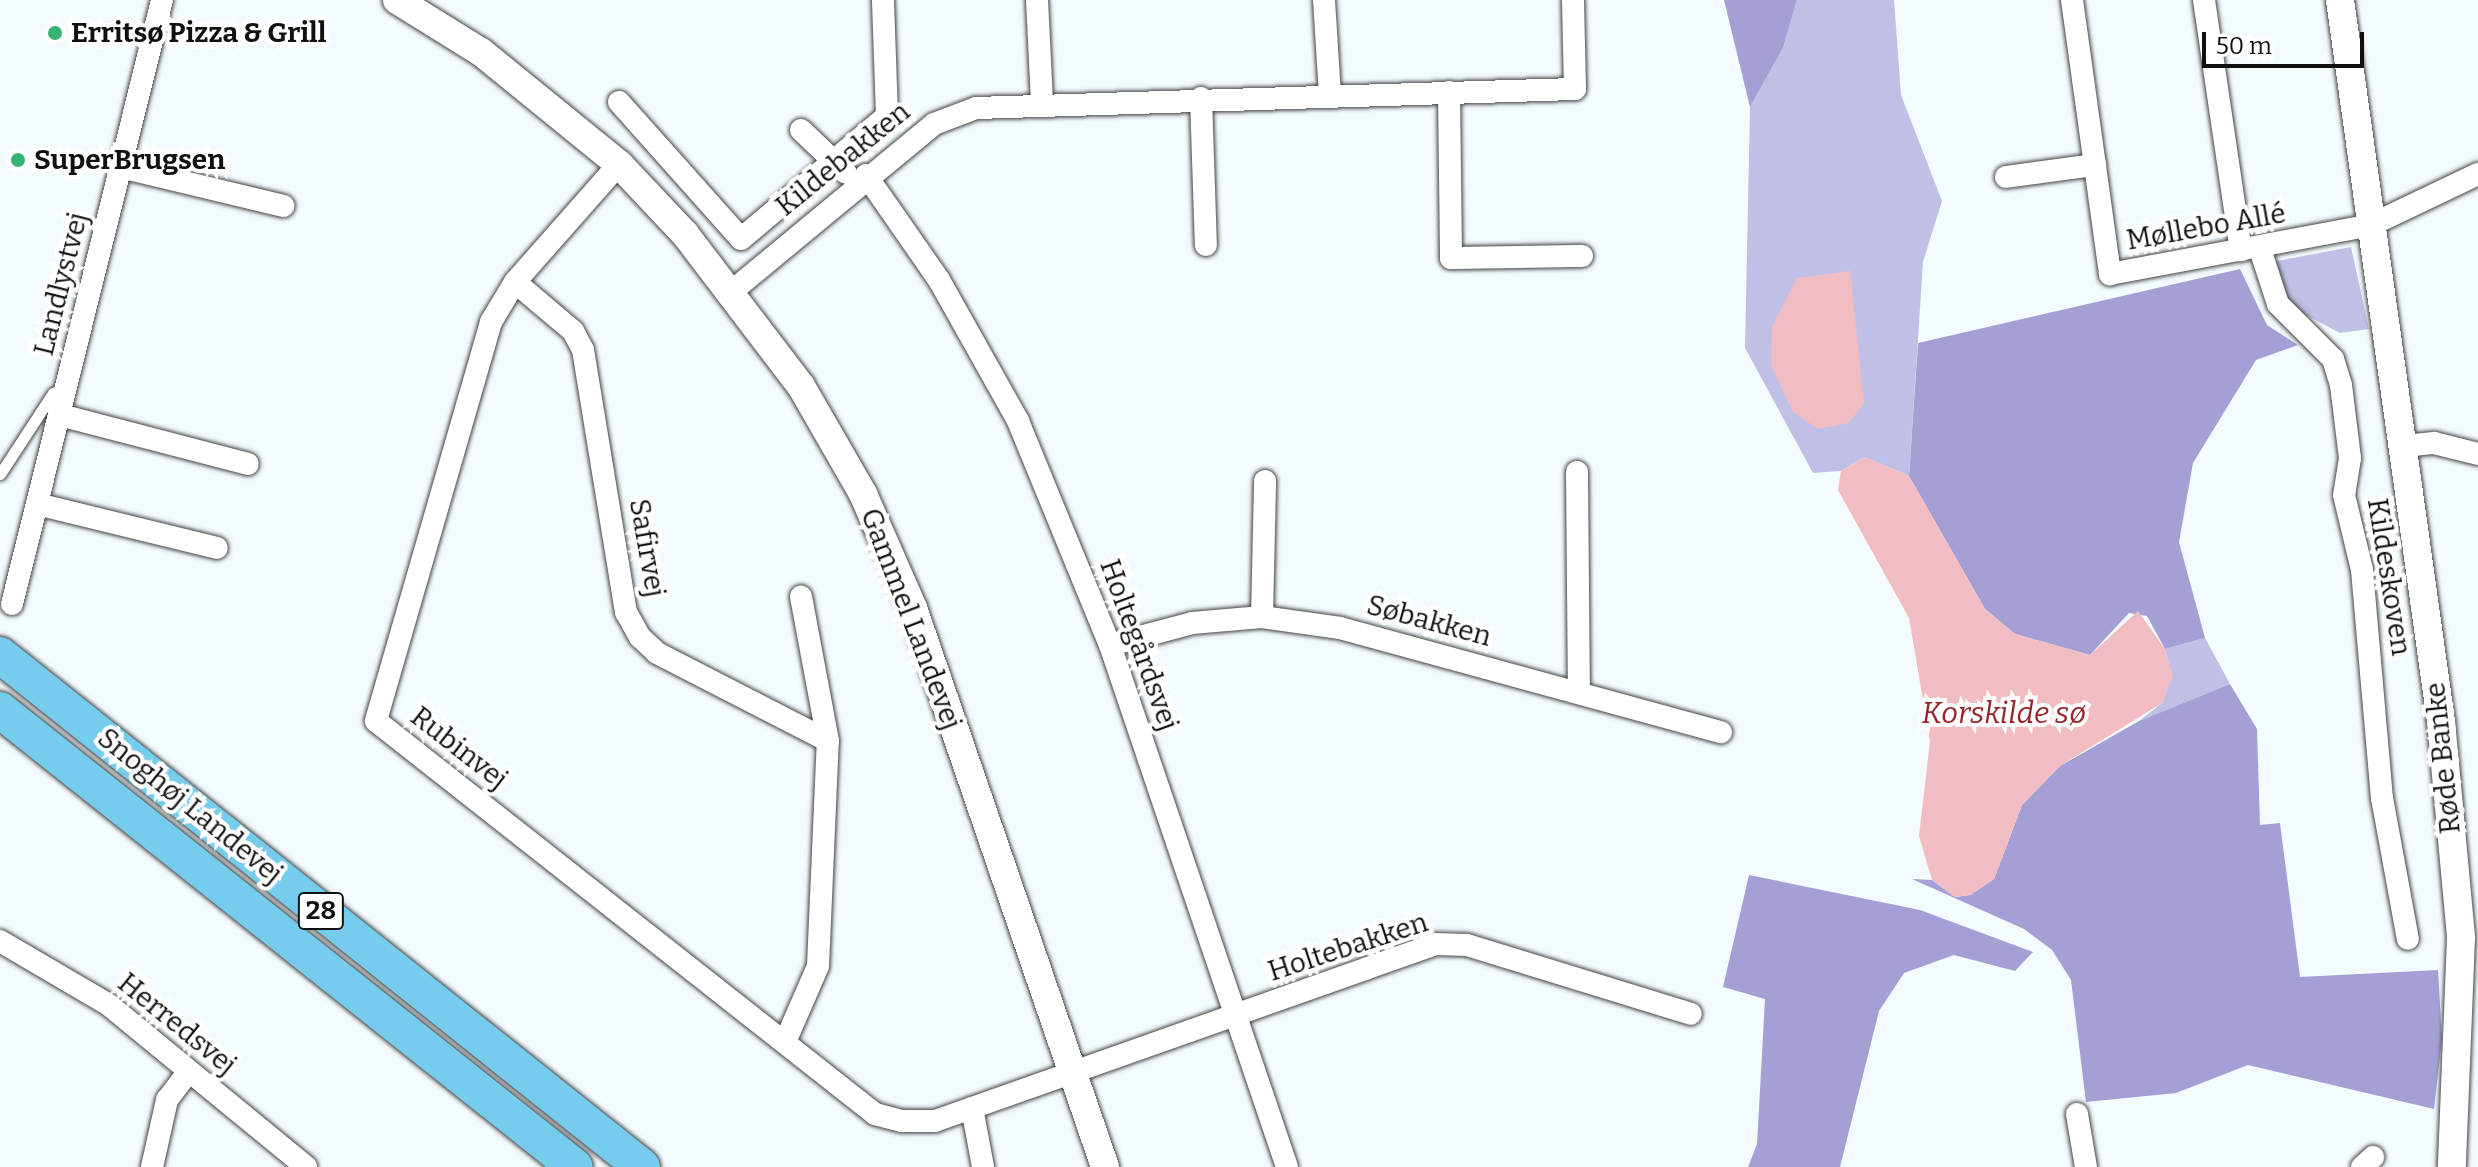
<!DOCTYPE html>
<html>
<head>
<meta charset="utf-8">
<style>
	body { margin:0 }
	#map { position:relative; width:2478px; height:1167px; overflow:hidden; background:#f4fbfe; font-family:Bitter,serif }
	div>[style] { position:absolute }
	.green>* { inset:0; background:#c0c0e6 }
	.forest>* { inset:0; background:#a4a0d6 }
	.water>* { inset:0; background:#f1bdc3 }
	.roads { filter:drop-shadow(0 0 2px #434343) drop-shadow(0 0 2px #434343) }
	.service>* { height:11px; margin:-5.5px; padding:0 5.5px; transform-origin:5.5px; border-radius:5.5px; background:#fff }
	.minor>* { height:22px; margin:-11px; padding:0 11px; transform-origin:11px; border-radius:11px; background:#fff }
	.tertiary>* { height:28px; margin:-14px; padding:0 14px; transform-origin:14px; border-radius:14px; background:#fff }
	.primary>* { height:36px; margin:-18px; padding:0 18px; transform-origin:18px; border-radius:18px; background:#76ccec }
	.dots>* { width:22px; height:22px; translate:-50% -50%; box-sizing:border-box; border:4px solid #fff; border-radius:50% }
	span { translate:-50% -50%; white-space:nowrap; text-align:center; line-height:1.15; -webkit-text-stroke:8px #fff; paint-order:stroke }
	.shield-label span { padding:2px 6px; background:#fff; border:2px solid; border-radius:6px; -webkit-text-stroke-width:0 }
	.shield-label { font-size:26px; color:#101010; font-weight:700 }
	.poi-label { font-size:28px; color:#101010; font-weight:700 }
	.left { translate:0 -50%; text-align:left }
	.street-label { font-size:28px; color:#101010 }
	.water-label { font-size:30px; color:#982329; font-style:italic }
	.scale { position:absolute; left:2202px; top:32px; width:162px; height:36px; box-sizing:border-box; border:4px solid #101010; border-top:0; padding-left:10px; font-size:24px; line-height:28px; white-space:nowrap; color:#101010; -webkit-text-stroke:6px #fff; paint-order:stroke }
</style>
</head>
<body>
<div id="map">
	<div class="green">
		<i style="clip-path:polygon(1797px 0,1894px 0,1901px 95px,1942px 201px,1923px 262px,1909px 476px,1864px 457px,1841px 471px,1813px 473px,1745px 348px,1750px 107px,1783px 48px)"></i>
		<i style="clip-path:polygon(2351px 247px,2369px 329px,2340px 333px,2289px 306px,2272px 262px)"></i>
		<i style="clip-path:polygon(2205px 638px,2230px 684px,2139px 721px,2162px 703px,2172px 676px,2165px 649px)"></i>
	</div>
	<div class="forest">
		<i style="clip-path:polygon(1724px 0,1797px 0,1783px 48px,1750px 107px)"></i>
		<i style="clip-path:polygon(2240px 269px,2267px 325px,2298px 345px,2256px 360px,2193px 463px,2179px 542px,2205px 638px,2165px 649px,2147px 616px,2129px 613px,2090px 655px,2015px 634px,1985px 609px,1909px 476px,1918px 343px)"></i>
		<i style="clip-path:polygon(2230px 684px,2257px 729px,2260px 825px,2280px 823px,2300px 977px,2438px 970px,2442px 1039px,2434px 1109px,2248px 1065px,2176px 1093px,2086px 1102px,2071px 980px,2052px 950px,2024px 929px,1912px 879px,1932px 880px,1955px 897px,1970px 895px,1994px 879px,2022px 805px,2060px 766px,2139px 721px)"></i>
		<i style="clip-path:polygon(1749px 875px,1920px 910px,2033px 952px,2015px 971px,1954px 955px,1904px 973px,1879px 1011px,1840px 1167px,1748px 1167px,1757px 1144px,1765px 999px,1723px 987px)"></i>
	</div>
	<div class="water">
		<i style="clip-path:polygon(1850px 271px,1864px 403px,1849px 423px,1818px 429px,1793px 412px,1771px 365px,1772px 327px,1797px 278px)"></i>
		<i style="clip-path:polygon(1864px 457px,1909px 476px,1985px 609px,2015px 634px,2090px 655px,2138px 611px,2165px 649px,2173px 676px,2162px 703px,2060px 766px,2022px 805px,1994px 879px,1970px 895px,1955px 897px,1932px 880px,1919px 836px,1930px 741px,1909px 618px,1838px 490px,1841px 471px)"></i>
	</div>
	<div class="roads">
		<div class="service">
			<i style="left:0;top:474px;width:97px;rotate:-56.8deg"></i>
		</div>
		<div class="minor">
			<i style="left:1037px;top:0;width:102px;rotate:87.2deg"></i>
			<i style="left:1324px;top:0;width:95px;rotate:86.4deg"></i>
			<i style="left:2072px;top:0;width:277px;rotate:82.1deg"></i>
			<i style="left:2110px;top:274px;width:266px;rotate:-10.6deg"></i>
			<i style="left:2371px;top:225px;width:119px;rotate:-25.5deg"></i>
			<i style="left:2204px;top:0;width:253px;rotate:81.6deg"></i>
			<i style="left:1449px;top:92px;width:166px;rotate:89.3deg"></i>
			<i style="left:1451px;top:258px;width:131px;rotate:-0.9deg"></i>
			<i style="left:1201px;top:98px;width:147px;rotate:88.1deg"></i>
			<i style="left:619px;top:102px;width:183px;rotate:48.3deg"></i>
			<i style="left:741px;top:239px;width:191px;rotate:-40.1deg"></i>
			<i style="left:887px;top:116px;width:116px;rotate:-92deg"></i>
			<i style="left:801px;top:130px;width:62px;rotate:43.7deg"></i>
			<i style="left:619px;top:164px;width:157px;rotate:131.4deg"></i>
			<i style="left:515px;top:282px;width:47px;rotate:121deg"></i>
			<i style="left:491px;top:322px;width:415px;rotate:106.1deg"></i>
			<i style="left:376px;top:721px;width:635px;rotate:38.22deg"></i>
			<i style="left:875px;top:1114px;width:28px;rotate:15deg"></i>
			<i style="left:902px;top:1121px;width:33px"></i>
			<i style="left:935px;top:1121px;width:531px;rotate:-19.46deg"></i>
			<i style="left:1436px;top:944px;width:31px;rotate:2deg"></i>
			<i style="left:1467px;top:945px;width:234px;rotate:17.1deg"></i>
			<i style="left:121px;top:167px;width:167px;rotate:13.5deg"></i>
			<i style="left:866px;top:175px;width:128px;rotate:55.2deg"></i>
			<i style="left:939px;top:280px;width:162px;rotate:60.7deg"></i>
			<i style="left:1018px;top:421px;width:242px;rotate:67.7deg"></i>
			<i style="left:1110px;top:645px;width:551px;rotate:71.27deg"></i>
			<i style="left:2006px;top:177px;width:90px;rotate:-7.7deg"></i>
			<i style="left:2260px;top:249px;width:58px;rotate:71.9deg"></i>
			<i style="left:2278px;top:304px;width:78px;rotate:45deg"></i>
			<i style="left:2333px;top:359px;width:27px;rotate:73deg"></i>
			<i style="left:2341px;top:385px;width:74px;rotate:83deg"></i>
			<i style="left:2350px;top:458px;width:37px;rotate:99deg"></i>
			<i style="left:2344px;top:495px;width:77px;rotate:76.5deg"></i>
			<i style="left:2362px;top:570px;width:229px;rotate:85deg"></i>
			<i style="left:2382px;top:798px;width:143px;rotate:79.6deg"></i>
			<i style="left:515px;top:282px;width:76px;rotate:40.2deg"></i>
			<i style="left:573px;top:331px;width:21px;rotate:62deg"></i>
			<i style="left:583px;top:350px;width:266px;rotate:80.7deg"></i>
			<i style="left:626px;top:612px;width:29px;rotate:61deg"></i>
			<i style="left:640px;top:637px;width:23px;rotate:43deg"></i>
			<i style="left:657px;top:653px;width:192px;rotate:27.2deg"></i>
			<i style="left:731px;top:292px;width:264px;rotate:-39.6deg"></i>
			<i style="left:934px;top:124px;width:45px;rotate:-20.9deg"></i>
			<i style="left:976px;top:108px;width:599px;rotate:-1.82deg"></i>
			<i style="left:1575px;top:89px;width:89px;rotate:-91.3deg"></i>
			<i style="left:60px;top:415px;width:194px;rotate:14.6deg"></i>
			<i style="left:2404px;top:446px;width:30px;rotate:-6deg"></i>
			<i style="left:2434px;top:443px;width:45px;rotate:14deg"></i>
			<i style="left:1577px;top:472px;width:221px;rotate:89.5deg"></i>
			<i style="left:37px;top:504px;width:185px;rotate:13.7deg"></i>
			<i style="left:12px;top:604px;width:622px;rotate:-76.05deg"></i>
			<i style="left:1262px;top:617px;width:136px;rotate:-88.7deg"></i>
			<i style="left:1110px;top:645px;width:85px;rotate:-15deg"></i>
			<i style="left:1192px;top:623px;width:70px;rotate:-4.9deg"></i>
			<i style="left:1262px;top:617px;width:79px;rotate:8deg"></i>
			<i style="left:1340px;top:628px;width:395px;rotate:15.3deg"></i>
			<i style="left:0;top:941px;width:126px;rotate:30.4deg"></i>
			<i style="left:109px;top:1005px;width:255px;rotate:39.4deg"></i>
			<i style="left:785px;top:1042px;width:83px;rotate:-66.5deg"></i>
			<i style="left:818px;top:966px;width:225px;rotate:-87.5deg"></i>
			<i style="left:828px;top:741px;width:147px;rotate:-100.6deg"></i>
			<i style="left:972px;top:1108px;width:60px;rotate:79.4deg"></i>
			<i style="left:2077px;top:1114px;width:54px;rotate:80.4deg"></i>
			<i style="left:152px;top:1167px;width:69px;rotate:-77.4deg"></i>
			<i style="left:167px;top:1100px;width:35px;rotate:-53deg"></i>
			<i style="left:2362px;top:1167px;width:15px;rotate:-42deg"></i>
		</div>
		<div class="tertiary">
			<i style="left:397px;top:0;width:99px;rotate:31.8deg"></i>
			<i style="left:481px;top:52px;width:178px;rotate:39.1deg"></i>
			<i style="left:619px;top:164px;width:96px;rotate:46.7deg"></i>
			<i style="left:685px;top:234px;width:191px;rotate:52.7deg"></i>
			<i style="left:801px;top:386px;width:125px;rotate:60.1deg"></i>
			<i style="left:863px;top:494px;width:124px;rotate:66.3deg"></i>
			<i style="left:913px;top:608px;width:591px;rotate:71.04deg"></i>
			<i style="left:2340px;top:0;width:728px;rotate:82.03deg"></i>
			<i style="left:2441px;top:721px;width:218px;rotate:84.7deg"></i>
			<i style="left:2461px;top:938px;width:229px;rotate:92.3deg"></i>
		</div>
		<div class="primary">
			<i style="left:0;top:655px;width:821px;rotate:38.57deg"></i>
			<i style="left:0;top:710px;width:734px;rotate:38.48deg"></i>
		</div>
	</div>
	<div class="dots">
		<i style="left:55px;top:33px;background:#34b470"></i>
		<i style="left:18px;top:160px;background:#34b470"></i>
	</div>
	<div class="shield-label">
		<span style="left:321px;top:911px">28</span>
	</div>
	<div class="poi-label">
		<span class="left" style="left:71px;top:33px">Erritsø Pizza &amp; Grill</span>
		<span class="left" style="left:34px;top:160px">SuperBrugsen</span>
	</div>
	<div class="street-label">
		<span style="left:843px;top:159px;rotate:-39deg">Kildebakken</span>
		<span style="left:2206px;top:227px;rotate:-10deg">Møllebo Allé</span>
		<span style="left:61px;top:284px;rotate:-76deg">Landlystvej</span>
		<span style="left:647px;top:548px;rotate:80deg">Safirvej</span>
		<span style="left:2389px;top:577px;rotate:81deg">Kildeskoven</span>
		<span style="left:911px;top:619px;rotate:69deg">Gammel Landevej</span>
		<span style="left:1429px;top:621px;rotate:15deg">Søbakken</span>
		<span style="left:1139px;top:645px;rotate:70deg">Holtegårdsvej</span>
		<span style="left:459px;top:748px;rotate:38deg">Rubinvej</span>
		<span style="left:2443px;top:758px;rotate:-96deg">Røde Banke</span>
		<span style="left:190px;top:806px;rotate:39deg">Snoghøj Landevej</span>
		<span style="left:1348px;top:947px;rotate:-18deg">Holtebakken</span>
		<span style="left:177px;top:1024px;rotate:39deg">Herredsvej</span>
	</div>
	<div class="water-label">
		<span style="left:2004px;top:713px">Korskilde sø</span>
	</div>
	<div class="scale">50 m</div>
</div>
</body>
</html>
